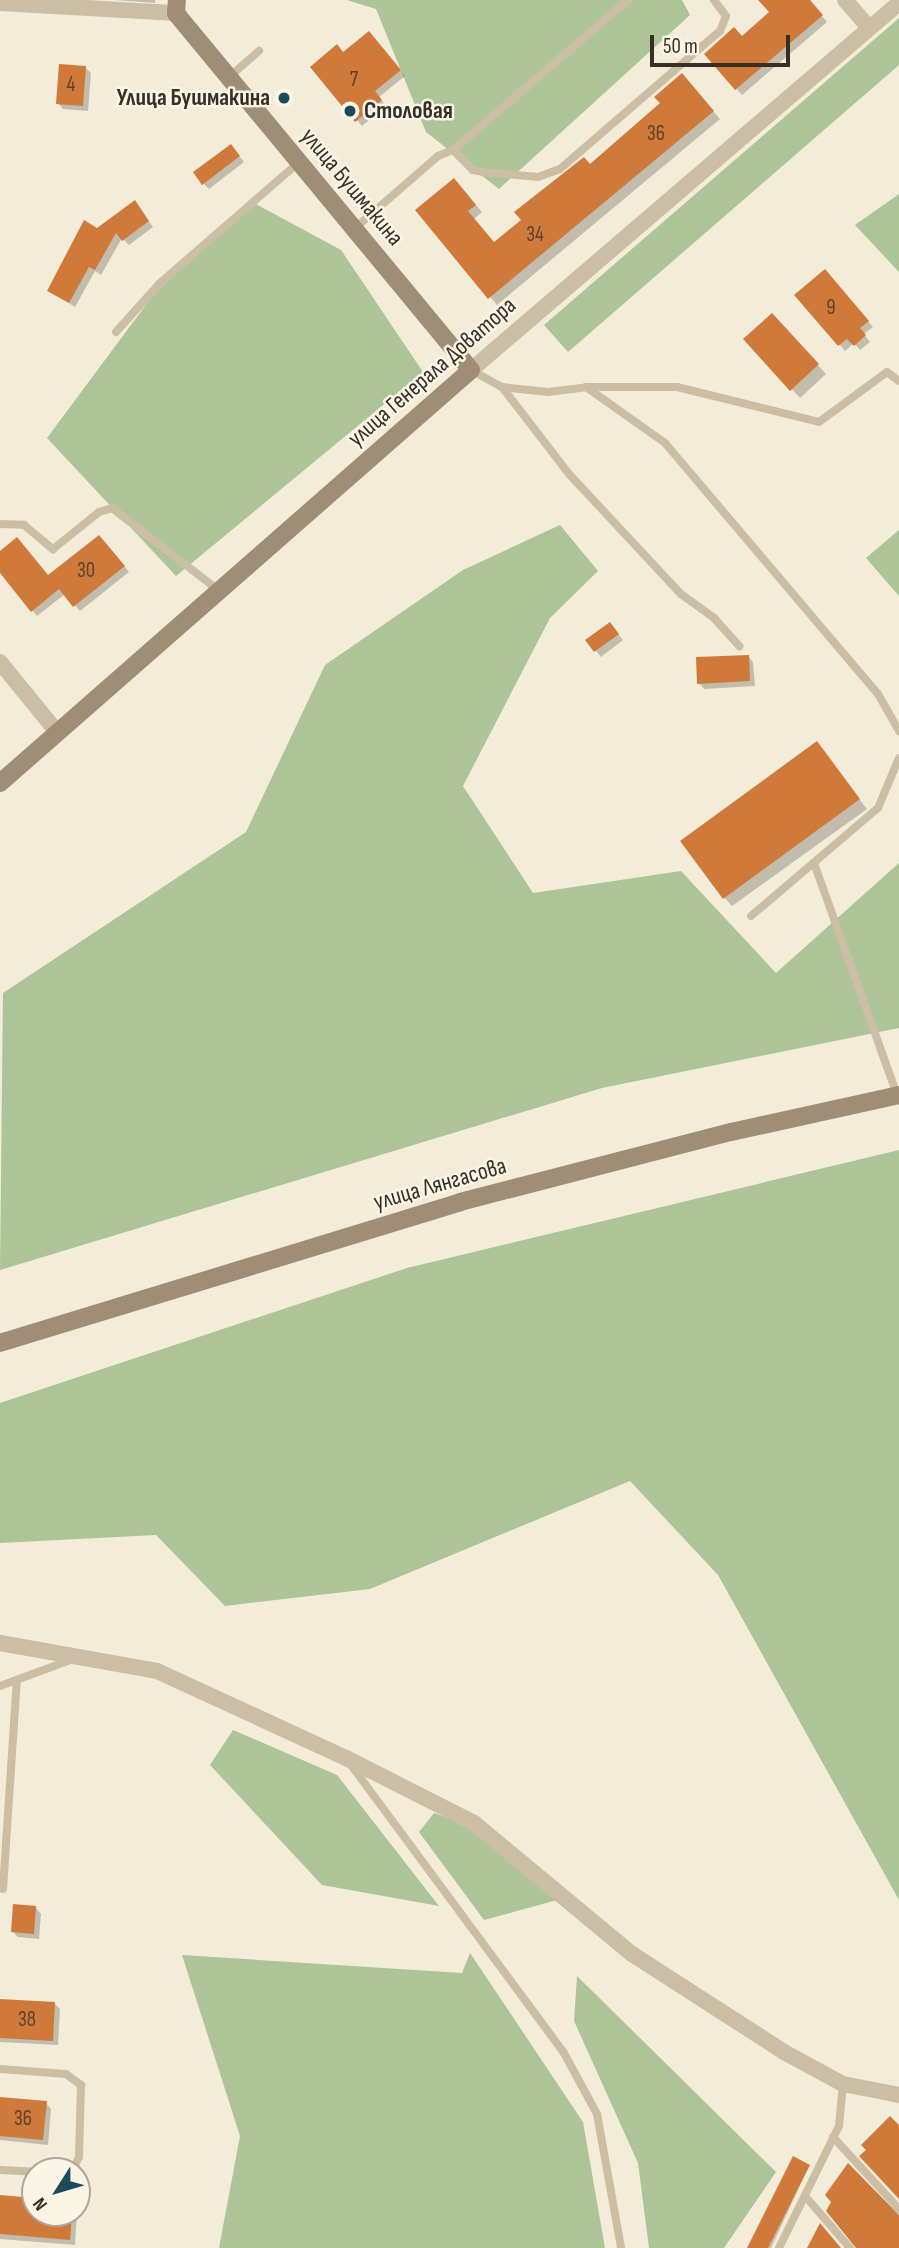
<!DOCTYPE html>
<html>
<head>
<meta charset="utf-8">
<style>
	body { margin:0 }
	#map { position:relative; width:899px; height:2248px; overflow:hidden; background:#f3ecd9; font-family:"Sofia Sans Condensed",sans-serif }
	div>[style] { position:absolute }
	.green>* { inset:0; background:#adc398 }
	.shadow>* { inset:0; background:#0003 }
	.building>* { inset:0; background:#cf7a3b }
	.lane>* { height:8px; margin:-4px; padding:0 4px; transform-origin:4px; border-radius:4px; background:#ccbea4 }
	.street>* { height:16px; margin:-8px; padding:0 8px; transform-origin:8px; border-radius:8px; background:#ccbea4 }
	.secondary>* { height:18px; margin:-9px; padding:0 9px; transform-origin:9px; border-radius:9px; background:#a08d75 }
	.dots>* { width:19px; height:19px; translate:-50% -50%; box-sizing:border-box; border:4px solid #fbf5e6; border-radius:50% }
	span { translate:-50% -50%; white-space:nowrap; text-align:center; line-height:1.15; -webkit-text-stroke:5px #fbf5e6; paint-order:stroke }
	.number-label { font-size:21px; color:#5d422b }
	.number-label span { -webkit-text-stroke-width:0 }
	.poi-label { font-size:24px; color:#372f26; font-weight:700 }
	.right { translate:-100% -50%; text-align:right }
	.left { translate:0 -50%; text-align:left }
	.street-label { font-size:24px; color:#372f26 }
	.north { position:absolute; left:21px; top:2157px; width:70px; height:70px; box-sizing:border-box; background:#fbf5e6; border:2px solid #ada699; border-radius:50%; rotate:233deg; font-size:19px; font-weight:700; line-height:28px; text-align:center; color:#372f26 }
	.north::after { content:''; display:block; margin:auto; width:24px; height:32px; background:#194b5b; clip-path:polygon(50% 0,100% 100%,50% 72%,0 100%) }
	.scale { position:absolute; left:650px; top:35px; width:140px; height:32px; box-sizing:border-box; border:4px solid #372f26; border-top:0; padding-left:9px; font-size:21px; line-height:24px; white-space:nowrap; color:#372f26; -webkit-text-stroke:5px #fbf5e6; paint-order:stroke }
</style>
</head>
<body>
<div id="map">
	<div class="green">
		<i style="clip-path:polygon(347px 0,682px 0,690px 15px,499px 189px,426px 132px,376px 9px)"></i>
		<i style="clip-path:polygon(899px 18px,899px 65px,568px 352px,544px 325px)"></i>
		<i style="clip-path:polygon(899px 194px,899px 272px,855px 225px)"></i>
		<i style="clip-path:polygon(252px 202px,341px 250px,423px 372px,176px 576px,47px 438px,154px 294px)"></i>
		<i style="clip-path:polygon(560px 525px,598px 571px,550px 618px,463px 786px,533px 893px,681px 871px,776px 973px,899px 863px,899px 1028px,602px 1088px,0 1270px,3px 993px,246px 832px,325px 665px,463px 570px)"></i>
		<i style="clip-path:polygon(899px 530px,899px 596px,866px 558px)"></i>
		<i style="clip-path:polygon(899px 1150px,899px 1900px,718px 1575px,630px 1481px,370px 1589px,225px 1606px,156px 1535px,0 1543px,0 1403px,407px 1268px)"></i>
		<i style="clip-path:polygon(233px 1730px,337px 1775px,439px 1906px,322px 1885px,210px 1765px)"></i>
		<i style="clip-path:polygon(434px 1813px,471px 1826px,557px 1900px,484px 1920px,419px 1832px)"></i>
		<i style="clip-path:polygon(470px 1953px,583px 2122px,605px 2248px,219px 2248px,240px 2136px,182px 1955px,462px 1973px)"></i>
		<i style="clip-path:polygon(577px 1976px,776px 2172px,724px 2248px,649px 2248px,638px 2163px,574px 2021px)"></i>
	</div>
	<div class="shadow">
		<i style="clip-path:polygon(114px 0,155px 0,155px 3px)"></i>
		<i style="clip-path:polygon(760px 0,808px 0,827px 22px,742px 95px,706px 54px,742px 38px,771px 13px)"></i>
		<i style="clip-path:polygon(374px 39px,405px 76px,379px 97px,386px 106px,362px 126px,312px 67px)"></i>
		<i style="clip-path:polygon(85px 67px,91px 73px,88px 111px,63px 109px,58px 103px)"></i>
		<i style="clip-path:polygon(689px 83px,720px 119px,497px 305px,418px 210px,461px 187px,482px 212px,474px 219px,495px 244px)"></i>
		<i style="clip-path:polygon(236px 152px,244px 162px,209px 189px,203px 183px)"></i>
		<i style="clip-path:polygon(140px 209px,153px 227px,129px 245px,122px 238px,101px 275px,95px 271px,75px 307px,49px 290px,97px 230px)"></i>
		<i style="clip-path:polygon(830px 276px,873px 327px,864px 334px,870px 342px,860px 350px,854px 343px,845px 351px,796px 295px)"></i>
		<i style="clip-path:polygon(781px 324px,826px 374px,800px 398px,746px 339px)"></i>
		<i style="clip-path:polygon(105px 542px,129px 572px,80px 611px,65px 594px,37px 616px,0 570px,0 553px,49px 577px)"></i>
		<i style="clip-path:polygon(615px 630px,623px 640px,601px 657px,588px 641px)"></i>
		<i style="clip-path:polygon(748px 656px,753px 662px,755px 686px,704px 689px,699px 683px)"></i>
		<i style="clip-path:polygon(817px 744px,867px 809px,732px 906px,724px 897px)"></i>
		<i style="clip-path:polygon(36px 1908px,41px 1914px,39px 1939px,18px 1937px,13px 1932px)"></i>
		<i style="clip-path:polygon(0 2000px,54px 2003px,60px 2009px,58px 2045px,0 2042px)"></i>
		<i style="clip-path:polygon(0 2099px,46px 2103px,51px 2109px,48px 2145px,0 2140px)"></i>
		<i style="clip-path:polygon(809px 2166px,771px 2248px,749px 2248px)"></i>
		<i style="clip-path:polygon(0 2197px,35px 2200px,35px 2213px,77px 2213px,75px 2245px,0 2239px)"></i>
	</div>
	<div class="building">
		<i style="clip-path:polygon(758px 0,810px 0,823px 15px,735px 90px,704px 54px,734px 27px,742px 36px,769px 12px)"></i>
		<i style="clip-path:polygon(369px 31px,401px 70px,375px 91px,382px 100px,355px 122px,310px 67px,337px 44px,343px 52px)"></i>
		<i style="clip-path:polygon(59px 64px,86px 66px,83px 106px,56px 104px)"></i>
		<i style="clip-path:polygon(682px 73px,714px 111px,488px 299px,415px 210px,454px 178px,476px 205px,468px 211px,494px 242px,521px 220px,514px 212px,584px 157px,590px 164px,660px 103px,654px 97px)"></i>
		<i style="clip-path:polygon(231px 144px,240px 156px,202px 185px,193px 172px)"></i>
		<i style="clip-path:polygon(135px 200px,149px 221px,122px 241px,116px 233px,95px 270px,89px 267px,69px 303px,47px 291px,84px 220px,97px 228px)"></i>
		<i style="clip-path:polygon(825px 269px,869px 321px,860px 328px,866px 335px,854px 346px,847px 339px,838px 346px,794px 295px)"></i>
		<i style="clip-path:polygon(772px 313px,819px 364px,790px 391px,743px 339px)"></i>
		<i style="clip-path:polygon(99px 535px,125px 566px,73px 607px,59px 589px,31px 612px,0 573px,0 551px,17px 537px,48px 575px)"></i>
		<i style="clip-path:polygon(610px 622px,619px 634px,594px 652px,585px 640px)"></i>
		<i style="clip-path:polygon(749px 655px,750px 681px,697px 684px,696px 657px)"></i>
		<i style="clip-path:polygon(817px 741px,860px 799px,723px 899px,680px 841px)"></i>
		<i style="clip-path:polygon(13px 1904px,36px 1906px,34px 1934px,11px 1932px)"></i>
		<i style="clip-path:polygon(0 1999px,55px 2002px,53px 2041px,0 2038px)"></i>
		<i style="clip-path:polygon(0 2097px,47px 2101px,43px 2140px,0 2136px)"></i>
		<i style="clip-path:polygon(890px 2116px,899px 2125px,899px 2199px,859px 2156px,866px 2150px,861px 2145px)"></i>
		<i style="clip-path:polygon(793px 2156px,810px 2165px,768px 2248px,747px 2248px)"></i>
		<i style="clip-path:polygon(848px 2163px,899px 2215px,899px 2248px,856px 2248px,826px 2211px,831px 2202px,825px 2195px)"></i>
		<i style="clip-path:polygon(0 2195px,35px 2198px,35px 2213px,72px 2213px,70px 2240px,0 2234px)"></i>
		<i style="clip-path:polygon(820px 2223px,841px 2248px,807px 2248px)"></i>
	</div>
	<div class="lane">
		<i style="left:229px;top:77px;width:40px;rotate:-41deg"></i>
		<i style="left:453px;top:150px;width:230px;rotate:-40.6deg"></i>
		<i style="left:354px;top:229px;width:111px;rotate:-41deg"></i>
		<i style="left:438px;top:156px;width:16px;rotate:-22deg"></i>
		<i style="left:453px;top:150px;width:28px;rotate:45deg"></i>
		<i style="left:473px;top:170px;width:10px;rotate:11deg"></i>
		<i style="left:483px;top:172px;width:55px;rotate:5.2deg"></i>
		<i style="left:538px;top:177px;width:23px;rotate:-20deg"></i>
		<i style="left:560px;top:169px;width:211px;rotate:-40.8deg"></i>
		<i style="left:720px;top:31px;width:16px;rotate:-68deg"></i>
		<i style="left:726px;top:16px;width:20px;rotate:-127deg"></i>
		<i style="left:116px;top:332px;width:66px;rotate:-48.1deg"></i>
		<i style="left:160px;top:283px;width:184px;rotate:-41deg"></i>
		<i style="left:471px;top:370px;width:35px;rotate:29deg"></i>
		<i style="left:502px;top:387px;width:46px;rotate:6.2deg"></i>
		<i style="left:548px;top:392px;width:38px;rotate:-7deg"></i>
		<i style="left:586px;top:387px;width:91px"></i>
		<i style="left:677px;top:387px;width:146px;rotate:13.8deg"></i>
		<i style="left:819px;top:422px;width:84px;rotate:-36.3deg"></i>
		<i style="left:887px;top:372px;width:15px;rotate:37deg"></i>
		<i style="left:502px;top:387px;width:110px;rotate:52.4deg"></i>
		<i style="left:569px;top:474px;width:164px;rotate:47deg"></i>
		<i style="left:681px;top:594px;width:41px;rotate:36deg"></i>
		<i style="left:714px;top:618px;width:38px;rotate:48deg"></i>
		<i style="left:586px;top:387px;width:97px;rotate:35.3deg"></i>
		<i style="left:665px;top:443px;width:329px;rotate:49.7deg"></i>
		<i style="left:878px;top:694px;width:43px;rotate:60.4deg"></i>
		<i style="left:0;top:524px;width:24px;rotate:2deg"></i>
		<i style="left:24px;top:525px;width:38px;rotate:40deg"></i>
		<i style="left:53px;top:549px;width:59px;rotate:-38.8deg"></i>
		<i style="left:99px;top:512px;width:14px;rotate:-17deg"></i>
		<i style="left:112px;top:508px;width:134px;rotate:37.7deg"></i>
		<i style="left:814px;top:863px;width:246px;rotate:70.3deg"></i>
		<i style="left:751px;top:916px;width:167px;rotate:-40.4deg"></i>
		<i style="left:878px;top:808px;width:54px;rotate:-67.2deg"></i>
		<i style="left:0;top:1686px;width:78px;rotate:-20.3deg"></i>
		<i style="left:351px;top:1765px;width:358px;rotate:53.5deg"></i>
		<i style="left:564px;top:2053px;width:69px;rotate:61.6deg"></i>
		<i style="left:597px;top:2114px;width:136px;rotate:79.8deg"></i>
		<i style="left:3px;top:1889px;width:209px;rotate:-86.2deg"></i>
		<i style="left:0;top:2069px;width:66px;rotate:4.3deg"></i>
		<i style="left:66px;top:2074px;width:19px;rotate:36deg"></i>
		<i style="left:81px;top:2085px;width:72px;rotate:91.6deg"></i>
		<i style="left:79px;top:2157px;width:16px;rotate:117deg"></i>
		<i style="left:833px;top:2137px;width:98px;rotate:47.5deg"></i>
		<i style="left:0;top:2170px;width:35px;rotate:3deg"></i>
		<i style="left:805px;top:2196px;width:69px;rotate:49.1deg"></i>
		<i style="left:779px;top:2248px;width:136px;rotate:-63.8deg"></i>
		<i style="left:839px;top:2126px;width:42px;rotate:-84.6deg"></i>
	</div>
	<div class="street">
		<i style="left:845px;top:0;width:37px;rotate:49deg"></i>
		<i style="left:0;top:3px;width:176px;rotate:3.3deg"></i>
		<i style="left:471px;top:370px;width:564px;rotate:-40.61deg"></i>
		<i style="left:0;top:662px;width:89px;rotate:50.9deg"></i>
		<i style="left:0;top:1643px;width:159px;rotate:10.1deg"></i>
		<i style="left:157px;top:1671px;width:208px;rotate:24.7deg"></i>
		<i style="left:346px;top:1758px;width:144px;rotate:26.9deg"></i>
		<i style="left:474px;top:1823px;width:205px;rotate:39.7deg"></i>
		<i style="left:632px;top:1954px;width:181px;rotate:32.8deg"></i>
		<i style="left:784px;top:2052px;width:67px;rotate:28.5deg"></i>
		<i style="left:843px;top:2084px;width:57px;rotate:11.1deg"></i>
	</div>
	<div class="secondary">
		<i style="left:0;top:783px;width:626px;rotate:-41.25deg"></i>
		<i style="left:471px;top:370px;width:463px;rotate:-129.6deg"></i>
		<i style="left:176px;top:13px;width:13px;rotate:-86deg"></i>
		<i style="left:0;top:1343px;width:481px;rotate:-17deg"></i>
		<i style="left:460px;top:1202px;width:280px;rotate:-14.5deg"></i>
		<i style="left:731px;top:1132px;width:172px;rotate:-12.4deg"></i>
	</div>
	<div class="dots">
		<i style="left:284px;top:98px;background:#194b5b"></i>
		<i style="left:350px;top:111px;background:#194b5b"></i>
	</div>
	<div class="number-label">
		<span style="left:354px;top:80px">7</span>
		<span style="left:71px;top:85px">4</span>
		<span style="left:656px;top:134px">36</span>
		<span style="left:535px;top:235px">34</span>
		<span style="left:831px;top:308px">9</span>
		<span style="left:86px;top:571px">30</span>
		<span style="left:27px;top:2020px">38</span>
		<span style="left:23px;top:2119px">36</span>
	</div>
	<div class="poi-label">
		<span class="right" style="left:270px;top:98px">Улица Бушмакина</span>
		<span class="left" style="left:364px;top:111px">Столовая</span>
	</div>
	<div class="street-label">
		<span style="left:352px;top:187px;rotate:50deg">улица Бушмакина</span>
		<span style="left:432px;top:372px;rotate:-41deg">улица Генерала Доватора</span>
		<span style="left:440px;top:1184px;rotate:-16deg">улица Лянгасова</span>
	</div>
	<div class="north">N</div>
	<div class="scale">50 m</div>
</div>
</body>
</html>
